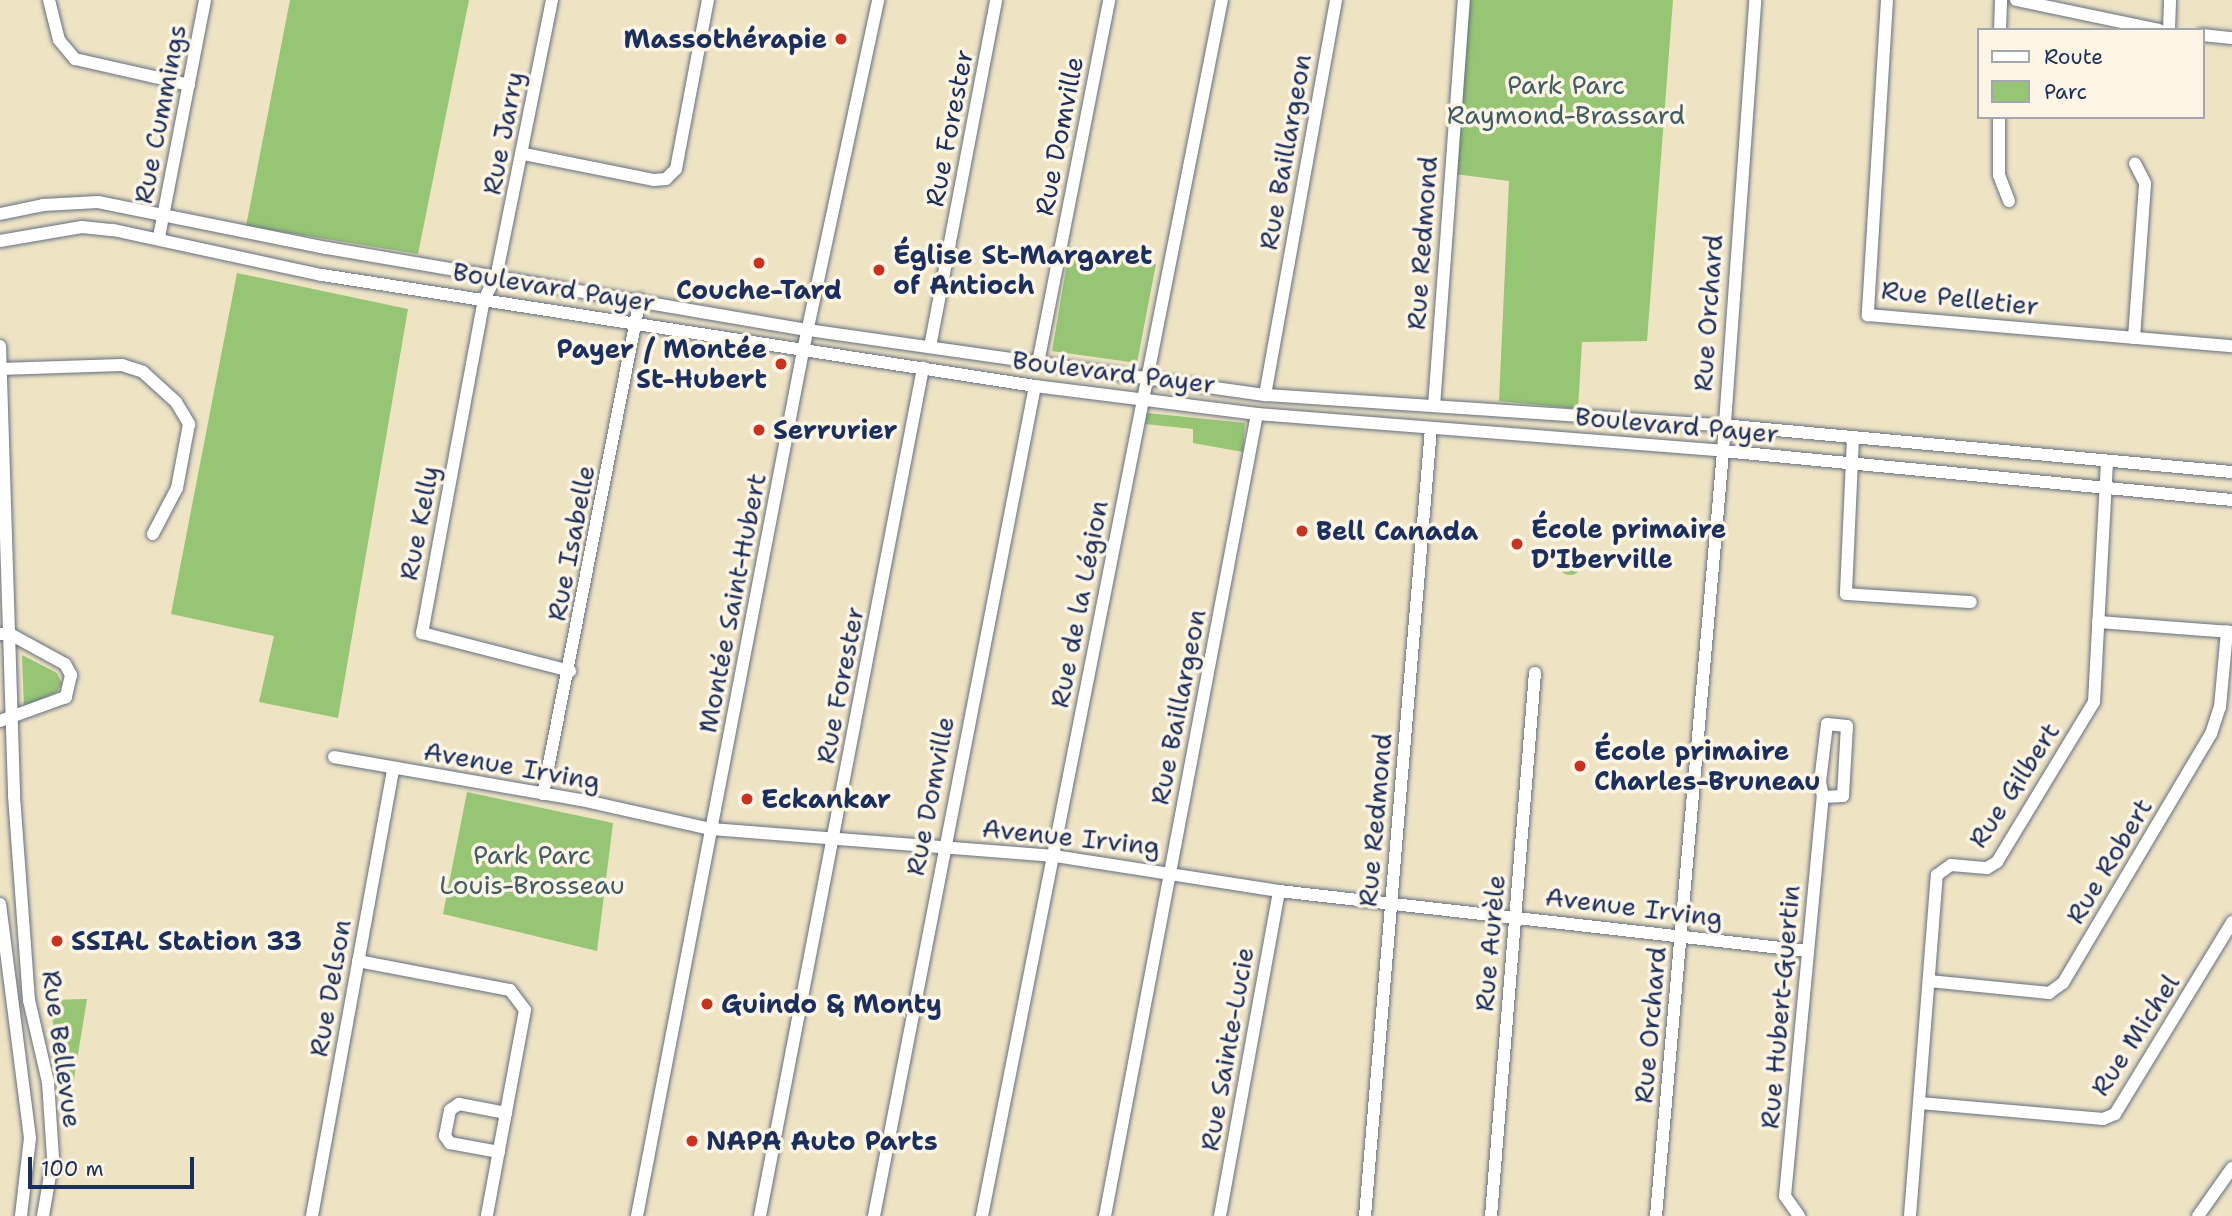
<!DOCTYPE html>
<html>
<head>
<meta charset="utf-8">
<style>
	body { margin:0 }
	#map { position:relative; width:2232px; height:1216px; overflow:hidden; background:#eee4c4; font-family:"Shantell Sans",sans-serif }
	div>[style] { position:absolute }
	.green>* { inset:0; background:#96c573 }
	.round { border-radius:50% }
	.roads { filter:drop-shadow(0 0 2px #656e82) drop-shadow(0 0 2px #656e82) }
	.minor>* { height:12px; margin:-6px; padding:0 6px; transform-origin:6px; border-radius:6px; background:#fff }
	.dots>* { width:19px; height:19px; translate:-50% -50%; box-sizing:border-box; border:4px solid #fcf5e5; border-radius:50% }
	span { translate:-50% -50%; white-space:nowrap; text-align:center; line-height:1.15; -webkit-text-stroke:7px #fcf5e5; paint-order:stroke }
	.poi-label { font-size:26px; color:#1b2f5e; font-weight:700 }
	.right { translate:-100% -50%; text-align:right }
	.left { translate:0 -50%; text-align:left }
	.park-label { font-size:26px; color:#405c64 }
	.street-label { font-size:26px; color:#1b2f5e }
	.legend { position:absolute; left:1977px; top:28px; width:228px; height:91px; box-sizing:border-box; background:#fcf5e5; border:2px solid #a2a6af; margin:0; padding:9px 12px; list-style:none; font-size:21px; color:#1b2f5e }
	.legend li { display:flex; align-items:center; gap:14px; height:35px }
	.legend b { width:35px; border:2px solid #a2a6af }
	.scale { position:absolute; left:28px; top:1157px; width:166px; height:32px; box-sizing:border-box; border:4px solid #1b2f5e; border-top:0; padding-left:9px; font-size:21px; line-height:24px; white-space:nowrap; color:#1b2f5e; -webkit-text-stroke:5px #fcf5e5; paint-order:stroke }
</style>
</head>
<body>
<div id="map">
	<div class="green">
		<i style="clip-path:polygon(290px 0,469px 0,418px 254px,246px 226px)"></i>
		<i style="clip-path:polygon(1462px 0,1673px 0,1647px 341px,1582px 342px,1578px 409px,1499px 401px,1509px 181px,1447px 173px)"></i>
		<i style="clip-path:polygon(1069px 252px,1156px 264px,1137px 363px,1052px 351px)"></i>
		<i style="clip-path:polygon(237px 273px,408px 309px,338px 718px,259px 702px,274px 636px,171px 614px)"></i>
		<i style="clip-path:polygon(1147px 413px,1245px 423px,1243px 452px,1193px 443px,1193px 429px,1145px 424px)"></i>
		<i class="round" style="left:1558px;top:551px;width:24px;height:24px"></i>
		<i style="clip-path:polygon(22px 655px,57px 673px,62px 684px,56px 693px,24px 706px)"></i>
		<i style="clip-path:polygon(467px 792px,613px 823px,597px 951px,443px 914px)"></i>
		<i style="clip-path:polygon(87px 999px,70px 1103px,48px 1000px)"></i>
	</div>
	<div class="roads">
		<div class="minor">
			<i style="left:49px;top:0;width:41px;rotate:76deg"></i>
			<i style="left:59px;top:40px;width:25px;rotate:50deg"></i>
			<i style="left:75px;top:59px;width:117px;rotate:12.8deg"></i>
			<i style="left:552px;top:0;width:279px;rotate:101.4deg"></i>
			<i style="left:497px;top:274px;width:28px;rotate:117deg"></i>
			<i style="left:484px;top:299px;width:340px;rotate:100.5deg"></i>
			<i style="left:422px;top:633px;width:153px;rotate:14.4deg"></i>
			<i style="left:1887px;top:0;width:316px;rotate:93.5deg"></i>
			<i style="left:1868px;top:315px;width:365px;rotate:4.9deg"></i>
			<i style="left:2016px;top:0;width:146px;rotate:11.8deg"></i>
			<i style="left:2000px;top:30px;width:30px;rotate:-88deg"></i>
			<i style="left:2169px;top:30px;width:30px;rotate:-88deg"></i>
			<i style="left:2202px;top:35px;width:30px;rotate:6deg"></i>
			<i style="left:1999px;top:117px;width:58px;rotate:90deg"></i>
			<i style="left:1999px;top:175px;width:28px;rotate:69deg"></i>
			<i style="left:524px;top:154px;width:133px;rotate:11.3deg"></i>
			<i style="left:654px;top:180px;width:12px;rotate:-5deg"></i>
			<i style="left:666px;top:179px;width:14px;rotate:-45deg"></i>
			<i style="left:676px;top:169px;width:172px;rotate:-79.3deg"></i>
			<i style="left:0;top:214px;width:44px;rotate:-11.8deg"></i>
			<i style="left:43px;top:205px;width:55px;rotate:-3.1deg"></i>
			<i style="left:98px;top:202px;width:234px;rotate:11.4deg"></i>
			<i style="left:327px;top:248px;width:488px;rotate:9.7deg"></i>
			<i style="left:808px;top:330px;width:462px;rotate:8.1deg"></i>
			<i style="left:1265px;top:395px;width:458px;rotate:3.8deg"></i>
			<i style="left:1722px;top:425px;width:512px;rotate:5.27deg"></i>
			<i style="left:159px;top:237px;width:241px;rotate:-79deg"></i>
			<i style="left:0;top:241px;width:83px;rotate:-9.7deg"></i>
			<i style="left:82px;top:227px;width:31px;rotate:6deg"></i>
			<i style="left:113px;top:230px;width:214px;rotate:12.2deg"></i>
			<i style="left:322px;top:275px;width:722px;rotate:8.85deg"></i>
			<i style="left:1035px;top:386px;width:224px;rotate:7.2deg"></i>
			<i style="left:1257px;top:414px;width:467px;rotate:4.5deg"></i>
			<i style="left:1723px;top:451px;width:511px;rotate:5.5deg"></i>
			<i style="left:2134px;top:338px;width:155px;rotate:-85.9deg"></i>
			<i style="left:2145px;top:183px;width:22px;rotate:-117deg"></i>
			<i style="left:0;top:346px;width:450px;rotate:88.2deg"></i>
			<i style="left:14px;top:796px;width:205px;rotate:85.8deg"></i>
			<i style="left:29px;top:1000px;width:84px;rotate:77deg"></i>
			<i style="left:48px;top:1082px;width:76px;rotate:86.2deg"></i>
			<i style="left:53px;top:1158px;width:59px;rotate:99.8deg"></i>
			<i style="left:930px;top:347px;width:353px;rotate:-79.2deg"></i>
			<i style="left:1038px;top:363px;width:370px;rotate:-78.9deg"></i>
			<i style="left:0;top:369px;width:122px;rotate:-1.9deg"></i>
			<i style="left:122px;top:365px;width:22px;rotate:18deg"></i>
			<i style="left:143px;top:372px;width:45px;rotate:42.3deg"></i>
			<i style="left:176px;top:402px;width:26px;rotate:59deg"></i>
			<i style="left:189px;top:424px;width:65px;rotate:100.6deg"></i>
			<i style="left:177px;top:488px;width:52px;rotate:117.6deg"></i>
			<i style="left:1265px;top:395px;width:401px;rotate:-79.8deg"></i>
			<i style="left:1434px;top:406px;width:407px;rotate:-85.8deg"></i>
			<i style="left:1853px;top:438px;width:156px;rotate:92.6deg"></i>
			<i style="left:1846px;top:594px;width:125px;rotate:3.7deg"></i>
			<i style="left:2098px;top:622px;width:134px;rotate:4.3deg"></i>
			<i style="left:0;top:634px;width:10px"></i>
			<i style="left:10px;top:634px;width:63px;rotate:28.6deg"></i>
			<i style="left:65px;top:664px;width:13px;rotate:61deg"></i>
			<i style="left:71px;top:675px;width:23px;rotate:103deg"></i>
			<i style="left:66px;top:697px;width:70px;rotate:160deg"></i>
			<i style="left:334px;top:757px;width:251px;rotate:9.9deg"></i>
			<i style="left:581px;top:800px;width:133px;rotate:12.6deg"></i>
			<i style="left:711px;top:829px;width:345px;rotate:4.5deg"></i>
			<i style="left:1055px;top:856px;width:227px;rotate:8.9deg"></i>
			<i style="left:1279px;top:891px;width:531px;rotate:6.48deg"></i>
			<i style="left:543px;top:794px;width:504px;rotate:-78.91deg"></i>
			<i style="left:0;top:904px;width:236px;rotate:82.7deg"></i>
			<i style="left:30px;top:1138px;width:79px;rotate:96.6deg"></i>
			<i style="left:358px;top:961px;width:155px;rotate:10.8deg"></i>
			<i style="left:510px;top:990px;width:25px;rotate:53deg"></i>
			<i style="left:525px;top:1010px;width:209px;rotate:100.5deg"></i>
			<i style="left:1929px;top:981px;width:121px;rotate:5.7deg"></i>
			<i style="left:2049px;top:993px;width:17px;rotate:-36deg"></i>
			<i style="left:2063px;top:983px;width:290px;rotate:-59.3deg"></i>
			<i style="left:2211px;top:734px;width:28px;rotate:-72deg"></i>
			<i style="left:2220px;top:707px;width:76px;rotate:-84.7deg"></i>
			<i style="left:1920px;top:1103px;width:184px;rotate:5deg"></i>
			<i style="left:2103px;top:1119px;width:13px;rotate:-23deg"></i>
			<i style="left:2115px;top:1114px;width:225px;rotate:-58.6deg"></i>
			<i style="left:499px;top:1152px;width:50px;rotate:-169.6deg"></i>
			<i style="left:450px;top:1143px;width:9px;rotate:-126deg"></i>
			<i style="left:445px;top:1136px;width:26px;rotate:-79deg"></i>
			<i style="left:450px;top:1110px;width:11px;rotate:-34deg"></i>
			<i style="left:459px;top:1104px;width:48px;rotate:10.8deg"></i>
			<i style="left:312px;top:1216px;width:454px;rotate:-79.7deg"></i>
			<i style="left:637px;top:1216px;width:881px;rotate:-79.14deg"></i>
			<i style="left:803px;top:351px;width:359px;rotate:-77.9deg"></i>
			<i style="left:760px;top:1216px;width:864px;rotate:-79.12deg"></i>
			<i style="left:874px;top:1216px;width:845px;rotate:-79.02deg"></i>
			<i style="left:982px;top:1216px;width:1239px;rotate:-78.84deg"></i>
			<i style="left:1105px;top:1216px;width:816px;rotate:-79.27deg"></i>
			<i style="left:1220px;top:1216px;width:330px;rotate:-79.7deg"></i>
			<i style="left:1365px;top:1216px;width:791px;rotate:-85.21deg"></i>
			<i style="left:1491px;top:1216px;width:545px;rotate:-85.37deg"></i>
			<i style="left:1656px;top:1216px;width:768px;rotate:-84.99deg"></i>
			<i style="left:1723px;top:451px;width:452px;rotate:-85.9deg"></i>
			<i style="left:1799px;top:1216px;width:24px;rotate:-125deg"></i>
			<i style="left:1785px;top:1196px;width:401px;rotate:-84.6deg"></i>
			<i style="left:1823px;top:797px;width:15px;rotate:-101deg"></i>
			<i style="left:1820px;top:782px;width:58px;rotate:-83.1deg"></i>
			<i style="left:1827px;top:724px;width:20px;rotate:6deg"></i>
			<i style="left:1847px;top:726px;width:70px;rotate:93.3deg"></i>
			<i style="left:1843px;top:796px;width:20px;rotate:177deg"></i>
			<i style="left:1910px;top:1216px;width:342px;rotate:-85.5deg"></i>
			<i style="left:1937px;top:875px;width:17px;rotate:-36deg"></i>
			<i style="left:1951px;top:865px;width:36px;rotate:5deg"></i>
			<i style="left:1987px;top:868px;width:12px;rotate:-31deg"></i>
			<i style="left:1997px;top:862px;width:187px;rotate:-58.8deg"></i>
			<i style="left:2094px;top:702px;width:241px;rotate:-86.9deg"></i>
			<i style="left:2198px;top:1216px;width:59px;rotate:-54.7deg"></i>
		</div>
	</div>
	<div class="dots">
		<i style="left:841px;top:39px;background:#c8321e"></i>
		<i style="left:759px;top:263px;background:#c8321e"></i>
		<i style="left:879px;top:270px;background:#c8321e"></i>
		<i style="left:781px;top:364px;background:#c8321e"></i>
		<i style="left:759px;top:430px;background:#c8321e"></i>
		<i style="left:1302px;top:531px;background:#c8321e"></i>
		<i style="left:1517px;top:544px;background:#c8321e"></i>
		<i style="left:1580px;top:766px;background:#c8321e"></i>
		<i style="left:747px;top:799px;background:#c8321e"></i>
		<i style="left:57px;top:941px;background:#c8321e"></i>
		<i style="left:707px;top:1004px;background:#c8321e"></i>
		<i style="left:692px;top:1141px;background:#c8321e"></i>
	</div>
	<div class="poi-label">
		<span class="right" style="left:827px;top:39px">Massothérapie</span>
		<span class="left" style="left:893px;top:270px">Église St-Margaret<br>of Antioch</span>
		<span style="left:759px;top:290px">Couche-Tard</span>
		<span class="right" style="left:767px;top:364px">Payer / Montée<br>St-Hubert</span>
		<span class="left" style="left:773px;top:430px">Serrurier</span>
		<span class="left" style="left:1531px;top:544px">École primaire<br>D'Iberville</span>
		<span class="left" style="left:1316px;top:531px">Bell Canada</span>
		<span class="left" style="left:1594px;top:766px">École primaire<br>Charles-Bruneau</span>
		<span class="left" style="left:761px;top:799px">Eckankar</span>
		<span class="left" style="left:71px;top:941px">SSIAL Station 33</span>
		<span class="left" style="left:721px;top:1004px">Guindo &amp; Monty</span>
		<span class="left" style="left:706px;top:1141px">NAPA Auto Parts</span>
	</div>
	<div class="park-label">
		<span style="left:1566px;top:100px">Park Parc<br>Raymond-Brassard</span>
		<span style="left:532px;top:870px">Park Parc<br>Louis-Brosseau</span>
	</div>
	<div class="street-label">
		<span style="left:160px;top:114px;rotate:-79deg">Rue Cummings</span>
		<span style="left:949px;top:128px;rotate:-79deg">Rue Forester</span>
		<span style="left:503px;top:133px;rotate:-79deg">Rue Jarry</span>
		<span style="left:1059px;top:136px;rotate:-79deg">Rue Domville</span>
		<span style="left:1285px;top:152px;rotate:-80deg">Rue Baillargeon</span>
		<span style="left:1422px;top:243px;rotate:-86deg">Rue Redmond</span>
		<span style="left:554px;top:287px;rotate:9deg">Boulevard Payer</span>
		<span style="left:1960px;top:298px;rotate:6deg">Rue Pelletier</span>
		<span style="left:1708px;top:313px;rotate:-86deg">Rue Orchard</span>
		<span style="left:1114px;top:372px;rotate:7deg">Boulevard Payer</span>
		<span style="left:1677px;top:425px;rotate:5deg">Boulevard Payer</span>
		<span style="left:419px;top:523px;rotate:-79deg">Rue Kelly</span>
		<span style="left:571px;top:543px;rotate:-79deg">Rue Isabelle</span>
		<span style="left:732px;top:603px;rotate:-79deg">Montée Saint-Hubert</span>
		<span style="left:1079px;top:604px;rotate:-79deg">Rue de la Légion</span>
		<span style="left:840px;top:685px;rotate:-79deg">Rue Forester</span>
		<span style="left:1178px;top:707px;rotate:-79deg">Rue Baillargeon</span>
		<span style="left:512px;top:766px;rotate:10deg">Avenue Irving</span>
		<span style="left:2014px;top:785px;rotate:-57deg">Rue Gilbert</span>
		<span style="left:930px;top:796px;rotate:-79deg">Rue Domville</span>
		<span style="left:1375px;top:820px;rotate:-85deg">Rue Redmond</span>
		<span style="left:1071px;top:837px;rotate:6deg">Avenue Irving</span>
		<span style="left:2109px;top:861px;rotate:-59deg">Rue Robert</span>
		<span style="left:1634px;top:907px;rotate:7deg">Avenue Irving</span>
		<span style="left:1490px;top:943px;rotate:-85deg">Rue Aurèle</span>
		<span style="left:330px;top:988px;rotate:-80deg">Rue Delson</span>
		<span style="left:1780px;top:1007px;rotate:-85deg">Rue Hubert-Guertin</span>
		<span style="left:1650px;top:1025px;rotate:-85deg">Rue Orchard</span>
		<span style="left:2135px;top:1035px;rotate:-57deg">Rue Michel</span>
		<span style="left:62px;top:1049px;rotate:82deg">Rue Bellevue</span>
		<span style="left:1227px;top:1049px;rotate:-80deg">Rue Sainte-Lucie</span>
	</div>
	<ul class="legend">
	<li><b style="height:9px;background:#fff"></b>Route</li>
	<li><b style="height:19px;background:#96c573"></b>Parc</li>
	</ul>
	<div class="scale">100 m</div>
</div>
</body>
</html>
